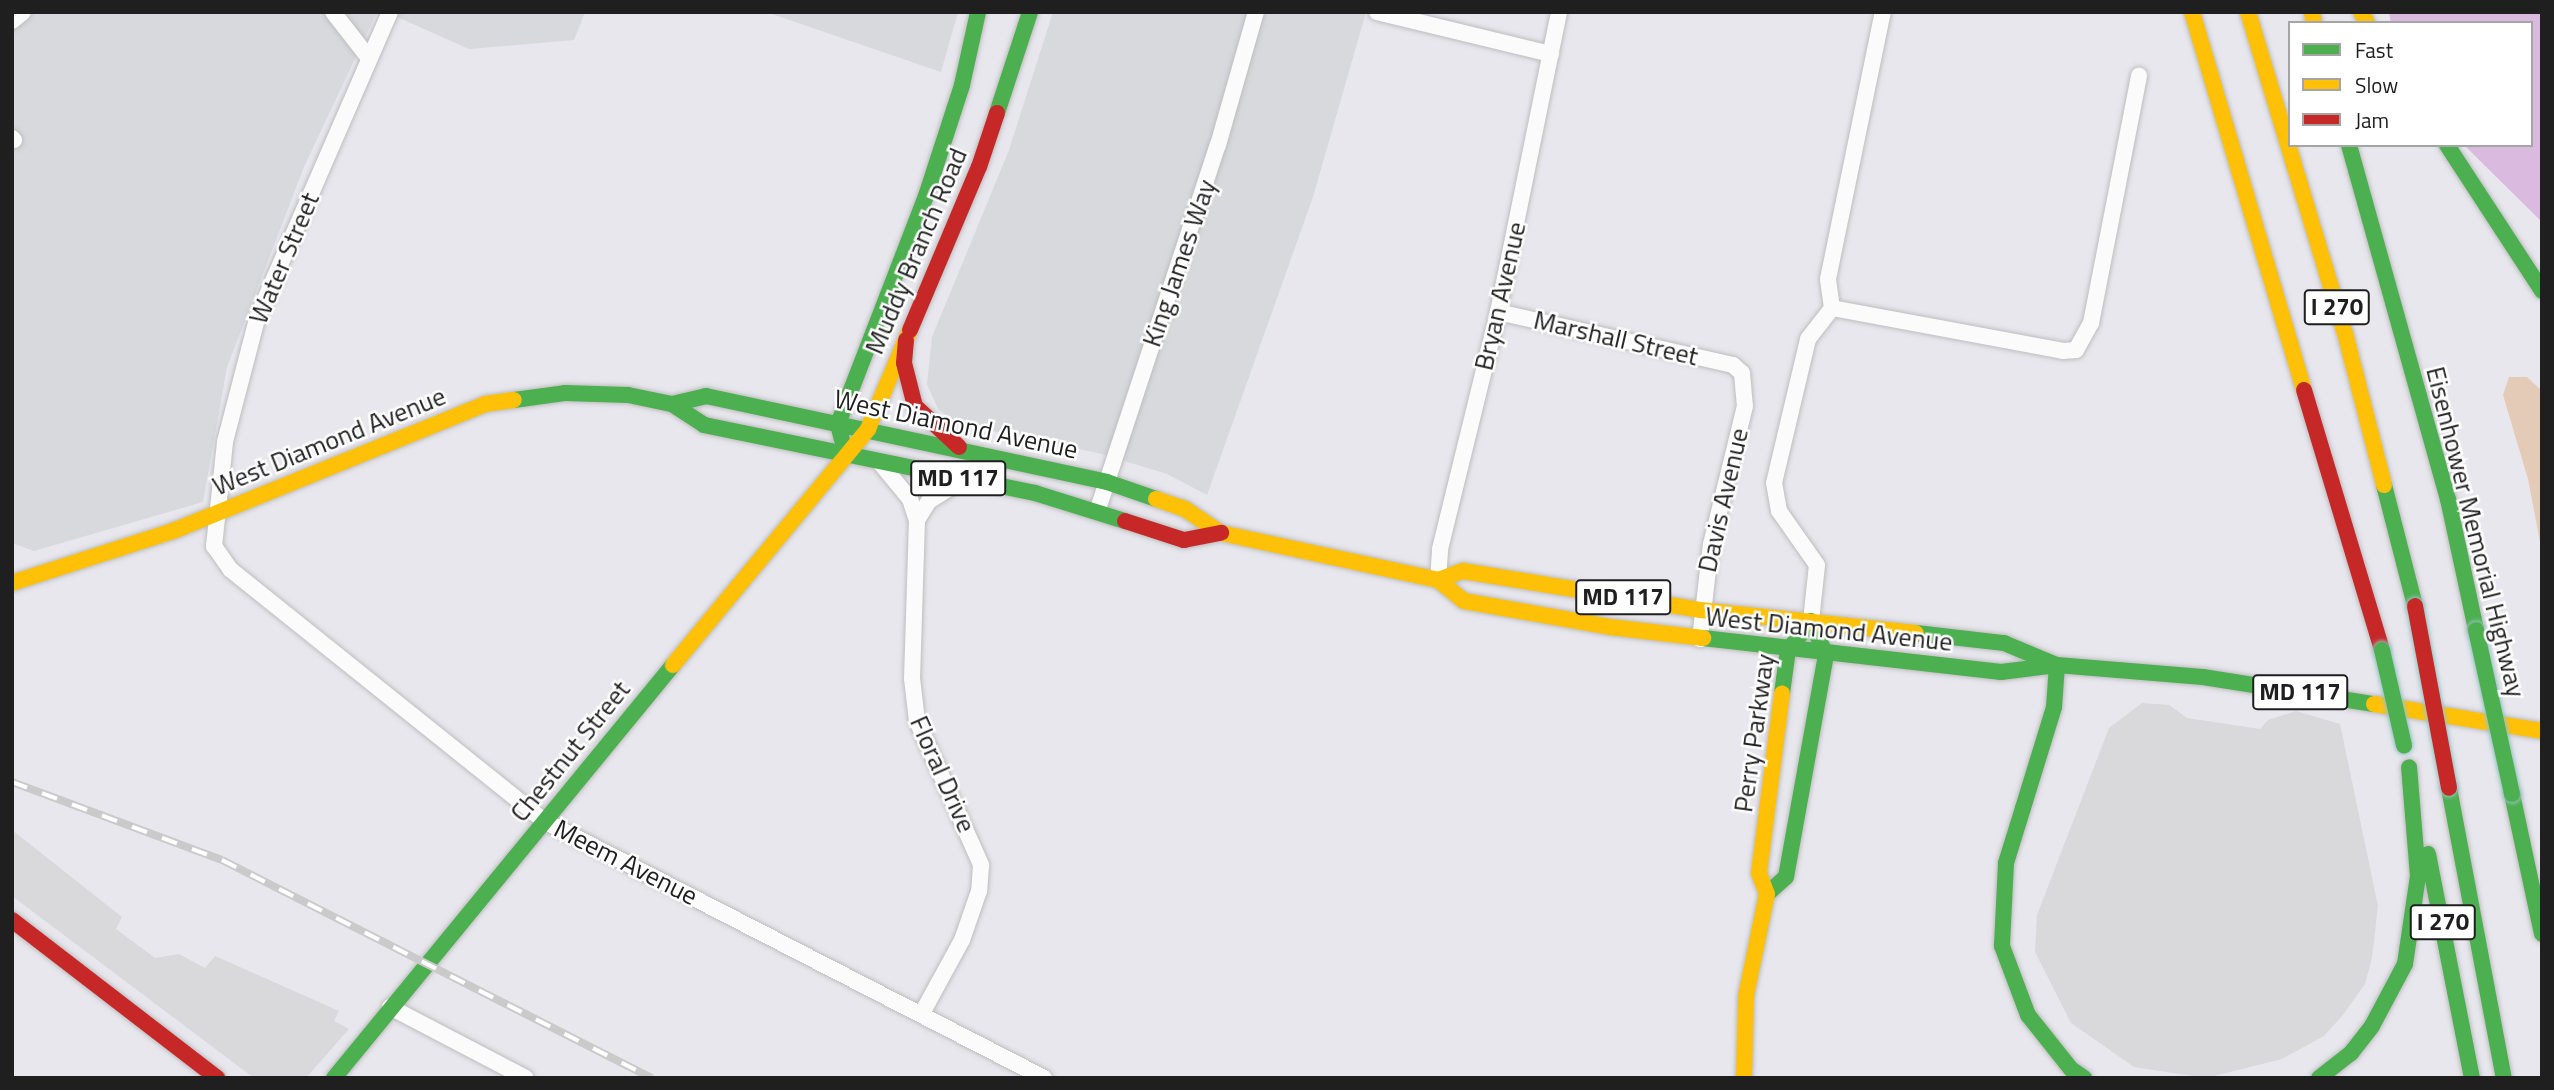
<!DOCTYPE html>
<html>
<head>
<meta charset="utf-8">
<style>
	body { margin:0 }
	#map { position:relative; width:2554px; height:1090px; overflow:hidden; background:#e7e7ed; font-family:"Titillium Web",sans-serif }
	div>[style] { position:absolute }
	.residential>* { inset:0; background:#d8d9dc }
	.forest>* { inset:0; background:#dabade }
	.parking>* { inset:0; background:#d9d9dc }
	.water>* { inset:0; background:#e3cbb8 }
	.roads { filter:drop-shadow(0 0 2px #bebec0) drop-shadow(0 0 2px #bebec0) }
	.street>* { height:16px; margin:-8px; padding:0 8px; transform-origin:8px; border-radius:8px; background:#fbfbfc }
	.fast>* { height:16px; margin:-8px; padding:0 8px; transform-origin:8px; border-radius:8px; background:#4caf50 }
	.slow>* { height:16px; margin:-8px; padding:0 8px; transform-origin:8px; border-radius:8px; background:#ffc107 }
	.jam>* { height:16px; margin:-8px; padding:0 8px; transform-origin:8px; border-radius:8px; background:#c62828 }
	.rail>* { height:8px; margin-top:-4px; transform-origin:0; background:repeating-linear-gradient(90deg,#fff 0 16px,#cacacb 0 32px); box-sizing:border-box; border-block:2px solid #cacacb }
	.bridges { filter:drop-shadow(0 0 2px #9ac2c0) drop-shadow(0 0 2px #9ac2c0) }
	.fast-bridge>* { height:16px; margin:-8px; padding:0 8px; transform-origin:8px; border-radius:8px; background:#4caf50 }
	.jam-bridge>* { height:16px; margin:-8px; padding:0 8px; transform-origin:8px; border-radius:8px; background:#c62828 }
	span { translate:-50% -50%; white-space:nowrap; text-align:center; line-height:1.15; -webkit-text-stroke:5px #fff; paint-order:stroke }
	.shield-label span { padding:2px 5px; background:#fff; border:2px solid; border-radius:5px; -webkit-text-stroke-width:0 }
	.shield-label { font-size:24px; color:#1f1f1f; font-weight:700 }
	.street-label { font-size:26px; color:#1f1f1f }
	.frame { position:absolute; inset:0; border:14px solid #1f1f1f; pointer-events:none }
	.legend { position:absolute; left:2288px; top:21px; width:245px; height:126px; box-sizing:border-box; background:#fff; border:2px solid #a5a5a5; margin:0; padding:9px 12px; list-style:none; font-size:21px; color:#1f1f1f }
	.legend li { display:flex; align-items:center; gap:14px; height:35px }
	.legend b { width:35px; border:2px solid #a5a5a5 }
</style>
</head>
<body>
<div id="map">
	<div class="residential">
		<i style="clip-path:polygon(12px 12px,377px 12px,304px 167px,227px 367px,203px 502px,34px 551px,12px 543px)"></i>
		<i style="clip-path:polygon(386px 12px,585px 12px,574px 40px,469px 49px)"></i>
		<i style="clip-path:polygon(766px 12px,958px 12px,941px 72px)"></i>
		<i style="clip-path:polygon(1053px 12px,1366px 12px,1313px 197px,1207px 495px,1167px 474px,1098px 453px,959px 424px,938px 409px,927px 384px,932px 337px,1009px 150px)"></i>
	</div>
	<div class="forest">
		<i style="clip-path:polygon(2389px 12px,2542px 12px,2542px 222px,2464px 145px,2531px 145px,2531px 23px,2391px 23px)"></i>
	</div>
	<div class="parking">
		<i style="clip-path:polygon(2142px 703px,2169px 705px,2187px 718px,2260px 729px,2268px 720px,2296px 711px,2340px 724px,2378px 906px,2372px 958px,2365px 984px,2343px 1015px,2324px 1036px,2282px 1059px,2206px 1078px,2134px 1067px,2071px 1023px,2035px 952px,2037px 915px,2109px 728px)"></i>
		<i style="clip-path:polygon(12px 830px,122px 917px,116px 929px,155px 958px,179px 954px,205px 968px,215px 956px,339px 1011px,334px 1021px,349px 1029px,306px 1078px,254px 1078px,12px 896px)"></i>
	</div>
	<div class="water">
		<i style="clip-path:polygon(2509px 377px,2527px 377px,2542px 391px,2542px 552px,2528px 479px,2503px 395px)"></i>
	</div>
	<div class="roads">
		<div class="street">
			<i style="left:333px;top:12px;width:58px;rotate:52deg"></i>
			<i style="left:390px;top:12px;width:331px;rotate:113.5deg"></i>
			<i style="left:258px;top:315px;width:131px;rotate:104.6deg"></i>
			<i style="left:225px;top:442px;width:105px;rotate:96deg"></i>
			<i style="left:214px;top:546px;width:29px;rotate:55deg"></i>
			<i style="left:231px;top:570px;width:401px;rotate:38.7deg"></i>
			<i style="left:544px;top:821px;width:562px;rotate:27.2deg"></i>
			<i style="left:1377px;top:12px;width:179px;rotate:13.6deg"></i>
			<i style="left:12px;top:21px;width:14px;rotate:-39deg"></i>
			<i style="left:12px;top:138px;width:3px;rotate:45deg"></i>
			<i style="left:1832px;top:308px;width:29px;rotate:-98deg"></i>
			<i style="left:1828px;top:279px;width:273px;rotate:-78.4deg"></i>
			<i style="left:1498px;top:312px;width:241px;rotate:12.7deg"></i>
			<i style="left:1733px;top:365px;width:12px;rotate:42deg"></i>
			<i style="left:1742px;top:373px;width:33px;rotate:85deg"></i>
			<i style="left:1745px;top:406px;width:142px;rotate:103.8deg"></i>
			<i style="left:1711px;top:544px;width:96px;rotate:96.6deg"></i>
			<i style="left:881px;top:464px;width:45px;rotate:50.4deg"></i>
			<i style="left:910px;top:499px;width:22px;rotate:72deg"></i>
			<i style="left:917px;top:520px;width:158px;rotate:91.8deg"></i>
			<i style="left:912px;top:678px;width:43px;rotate:83.4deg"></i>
			<i style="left:917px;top:721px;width:158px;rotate:66deg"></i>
			<i style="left:981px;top:865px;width:26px;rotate:94deg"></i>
			<i style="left:979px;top:891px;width:52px;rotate:109.1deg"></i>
			<i style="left:962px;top:940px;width:83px;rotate:118.7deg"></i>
			<i style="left:1097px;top:512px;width:386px;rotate:-71.8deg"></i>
			<i style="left:1218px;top:145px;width:138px;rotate:-74.1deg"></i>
			<i style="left:917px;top:520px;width:22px;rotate:-58deg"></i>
			<i style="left:929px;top:501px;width:41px;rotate:-32.2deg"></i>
			<i style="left:1438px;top:580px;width:31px;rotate:-86deg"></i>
			<i style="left:1440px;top:549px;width:244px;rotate:-76.2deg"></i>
			<i style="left:1498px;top:312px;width:306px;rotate:-78.5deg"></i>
			<i style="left:1811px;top:621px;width:56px;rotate:-83.9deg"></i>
			<i style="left:1817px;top:565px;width:66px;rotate:-125.1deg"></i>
			<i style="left:1779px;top:511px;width:28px;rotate:-100deg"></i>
			<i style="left:1774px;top:483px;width:148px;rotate:-76.7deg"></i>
			<i style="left:1808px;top:339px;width:39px;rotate:-52deg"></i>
			<i style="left:1832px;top:308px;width:235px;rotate:10.5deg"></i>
			<i style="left:2063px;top:351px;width:13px;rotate:-4deg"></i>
			<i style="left:2076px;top:350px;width:31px;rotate:-61deg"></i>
			<i style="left:2091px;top:323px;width:252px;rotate:-79deg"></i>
			<i style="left:390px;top:1007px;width:153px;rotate:27.6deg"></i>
		</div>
		<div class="fast">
			<i style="left:997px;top:113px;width:106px;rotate:-71.9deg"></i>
			<i style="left:2349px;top:145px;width:368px;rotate:74.4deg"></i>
			<i style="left:2448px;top:499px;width:134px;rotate:77.9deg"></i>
			<i style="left:2447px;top:145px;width:174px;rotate:56.9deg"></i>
			<i style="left:514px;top:400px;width:51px;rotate:-7.8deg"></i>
			<i style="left:565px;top:393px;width:63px;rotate:1.8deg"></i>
			<i style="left:628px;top:395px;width:45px;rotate:11.6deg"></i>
			<i style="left:672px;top:404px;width:38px;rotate:33deg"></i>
			<i style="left:704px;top:425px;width:338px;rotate:11.6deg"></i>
			<i style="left:1035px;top:493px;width:94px;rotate:17.3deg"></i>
			<i style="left:672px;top:404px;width:35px;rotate:-13deg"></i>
			<i style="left:706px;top:396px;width:410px;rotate:12.1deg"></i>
			<i style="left:1107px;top:482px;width:52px;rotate:19.1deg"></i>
			<i style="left:842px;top:440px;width:16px;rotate:-104deg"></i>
			<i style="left:838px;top:424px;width:244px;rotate:-68.9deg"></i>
			<i style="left:926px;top:196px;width:117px;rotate:-72deg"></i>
			<i style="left:962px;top:85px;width:75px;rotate:-77.6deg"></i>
			<i style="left:2384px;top:485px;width:125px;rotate:75.6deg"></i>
			<i style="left:1916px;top:633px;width:89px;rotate:6.5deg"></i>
			<i style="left:2004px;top:643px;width:54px;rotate:22.8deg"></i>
			<i style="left:1703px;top:638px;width:300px;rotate:6.5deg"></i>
			<i style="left:2001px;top:672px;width:56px;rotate:-7.1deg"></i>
			<i style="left:2057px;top:665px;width:146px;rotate:4.7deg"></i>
			<i style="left:2203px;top:677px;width:173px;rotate:9deg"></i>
			<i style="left:2449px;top:788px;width:295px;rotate:79.3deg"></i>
			<i style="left:2512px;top:794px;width:143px;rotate:77.9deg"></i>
			<i style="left:2023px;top:808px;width:106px;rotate:-72.9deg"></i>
			<i style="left:2054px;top:707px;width:42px;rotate:-85.9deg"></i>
			<i style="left:2023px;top:808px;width:58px;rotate:107.2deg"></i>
			<i style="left:2006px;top:863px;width:83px;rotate:92.8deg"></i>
			<i style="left:2002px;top:946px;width:74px;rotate:69.4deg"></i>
			<i style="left:2028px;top:1015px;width:69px;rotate:51.5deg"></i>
			<i style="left:2071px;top:1069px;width:16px;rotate:35deg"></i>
			<i style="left:2428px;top:854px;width:228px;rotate:78.9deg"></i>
			<i style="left:1767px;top:894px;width:25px;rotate:-42deg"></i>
			<i style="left:1786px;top:877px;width:226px;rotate:-79.8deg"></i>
			<i style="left:1826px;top:655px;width:37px;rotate:-114deg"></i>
			<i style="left:1811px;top:621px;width:37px;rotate:128deg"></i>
			<i style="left:1788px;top:650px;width:43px;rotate:97.9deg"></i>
			<i style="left:334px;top:1078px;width:534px;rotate:-50.62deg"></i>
			<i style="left:2319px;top:1078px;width:41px;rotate:-38deg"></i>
			<i style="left:2351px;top:1053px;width:34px;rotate:-52deg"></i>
			<i style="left:2372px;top:1026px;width:70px;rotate:-62deg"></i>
			<i style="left:2405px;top:964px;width:89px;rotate:-81.6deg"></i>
			<i style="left:2418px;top:876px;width:109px;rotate:-94.7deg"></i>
		</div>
		<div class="slow">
			<i style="left:2192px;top:12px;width:394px;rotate:73.5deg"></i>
			<i style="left:2248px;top:12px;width:335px;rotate:73.2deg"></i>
			<i style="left:2345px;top:333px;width:157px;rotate:75.6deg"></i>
			<i style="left:2312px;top:12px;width:11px;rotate:80deg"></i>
			<i style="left:2361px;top:12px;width:13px;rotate:61deg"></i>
			<i style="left:1156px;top:499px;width:31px;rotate:19deg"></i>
			<i style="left:1185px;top:509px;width:43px;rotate:33.7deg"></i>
			<i style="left:1221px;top:533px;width:222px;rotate:12.2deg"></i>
			<i style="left:1438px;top:580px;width:33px;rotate:39deg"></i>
			<i style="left:1464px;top:601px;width:148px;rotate:10.1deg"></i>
			<i style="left:1610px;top:627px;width:94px;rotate:6.7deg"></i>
			<i style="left:1438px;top:580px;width:27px;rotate:-20deg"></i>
			<i style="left:1463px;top:571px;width:240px;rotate:9.3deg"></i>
			<i style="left:1700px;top:610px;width:217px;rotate:6.1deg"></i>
			<i style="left:12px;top:583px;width:169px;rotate:-17.9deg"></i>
			<i style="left:173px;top:531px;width:337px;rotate:-22.1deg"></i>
			<i style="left:485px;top:404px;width:29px;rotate:-8deg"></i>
			<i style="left:673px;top:665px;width:306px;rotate:-50.4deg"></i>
			<i style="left:868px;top:429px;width:108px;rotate:-67deg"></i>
			<i style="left:2374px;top:704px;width:170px;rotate:9.1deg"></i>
			<i style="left:1744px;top:1078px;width:82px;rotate:-88.6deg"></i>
			<i style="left:1746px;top:996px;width:104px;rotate:-78.4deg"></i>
			<i style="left:1767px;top:894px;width:22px;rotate:-111deg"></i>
			<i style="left:1759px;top:873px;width:181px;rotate:-82.7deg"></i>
		</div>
		<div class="jam">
			<i style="left:910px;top:330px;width:177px;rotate:-67.1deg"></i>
			<i style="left:979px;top:167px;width:57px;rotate:-71.6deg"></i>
			<i style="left:906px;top:340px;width:23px;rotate:95deg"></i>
			<i style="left:904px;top:363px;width:44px;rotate:75.7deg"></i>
			<i style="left:915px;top:406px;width:60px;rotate:43deg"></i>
			<i style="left:2304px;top:390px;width:271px;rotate:73.3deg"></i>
			<i style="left:1125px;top:521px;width:62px;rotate:17.9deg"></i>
			<i style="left:1184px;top:540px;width:38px;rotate:-11deg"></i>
			<i style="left:12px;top:920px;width:259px;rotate:37.6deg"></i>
		</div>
	</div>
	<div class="rail">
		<i style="left:12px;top:782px;width:224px;rotate:20.4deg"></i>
		<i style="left:222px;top:860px;width:482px;rotate:26.9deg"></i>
	</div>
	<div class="bridges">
		<div class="fast-bridge">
			<i style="left:2476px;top:630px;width:168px;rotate:77.6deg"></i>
			<i style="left:2382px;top:650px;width:98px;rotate:77deg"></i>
		</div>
		<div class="jam-bridge">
			<i style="left:2415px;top:606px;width:185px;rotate:79.4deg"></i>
		</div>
	</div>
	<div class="shield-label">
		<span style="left:2337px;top:307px">I 270</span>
		<span style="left:958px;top:478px">MD 117</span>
		<span style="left:1623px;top:597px">MD 117</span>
		<span style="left:2300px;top:692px">MD 117</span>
		<span style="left:2443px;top:922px">I 270</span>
	</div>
	<div class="street-label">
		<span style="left:916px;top:251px;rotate:-67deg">Muddy Branch Road</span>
		<span style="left:284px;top:258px;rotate:-67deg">Water Street</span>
		<span style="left:1179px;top:263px;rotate:-71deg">King James Way</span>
		<span style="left:1500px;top:296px;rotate:-77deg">Bryan Avenue</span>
		<span style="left:1616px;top:338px;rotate:13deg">Marshall Street</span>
		<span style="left:956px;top:424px;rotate:12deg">West Diamond Avenue</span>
		<span style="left:329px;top:441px;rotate:-22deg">West Diamond Avenue</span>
		<span style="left:1723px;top:500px;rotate:-77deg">Davis Avenue</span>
		<span style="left:2476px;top:532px;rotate:76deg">Eisenhower Memorial Highway</span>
		<span style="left:1829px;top:629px;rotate:6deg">West Diamond Avenue</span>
		<span style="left:1754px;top:733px;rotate:-82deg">Perry Parkway</span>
		<span style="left:570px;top:751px;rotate:-51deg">Chestnut Street</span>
		<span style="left:943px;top:774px;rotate:66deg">Floral Drive</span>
		<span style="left:626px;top:862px;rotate:27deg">Meem Avenue</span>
	</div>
	<div class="frame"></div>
	<ul class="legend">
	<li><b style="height:9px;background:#4caf50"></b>Fast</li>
	<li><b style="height:9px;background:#ffc107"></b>Slow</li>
	<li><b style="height:9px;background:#c62828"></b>Jam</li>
	</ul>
</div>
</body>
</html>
